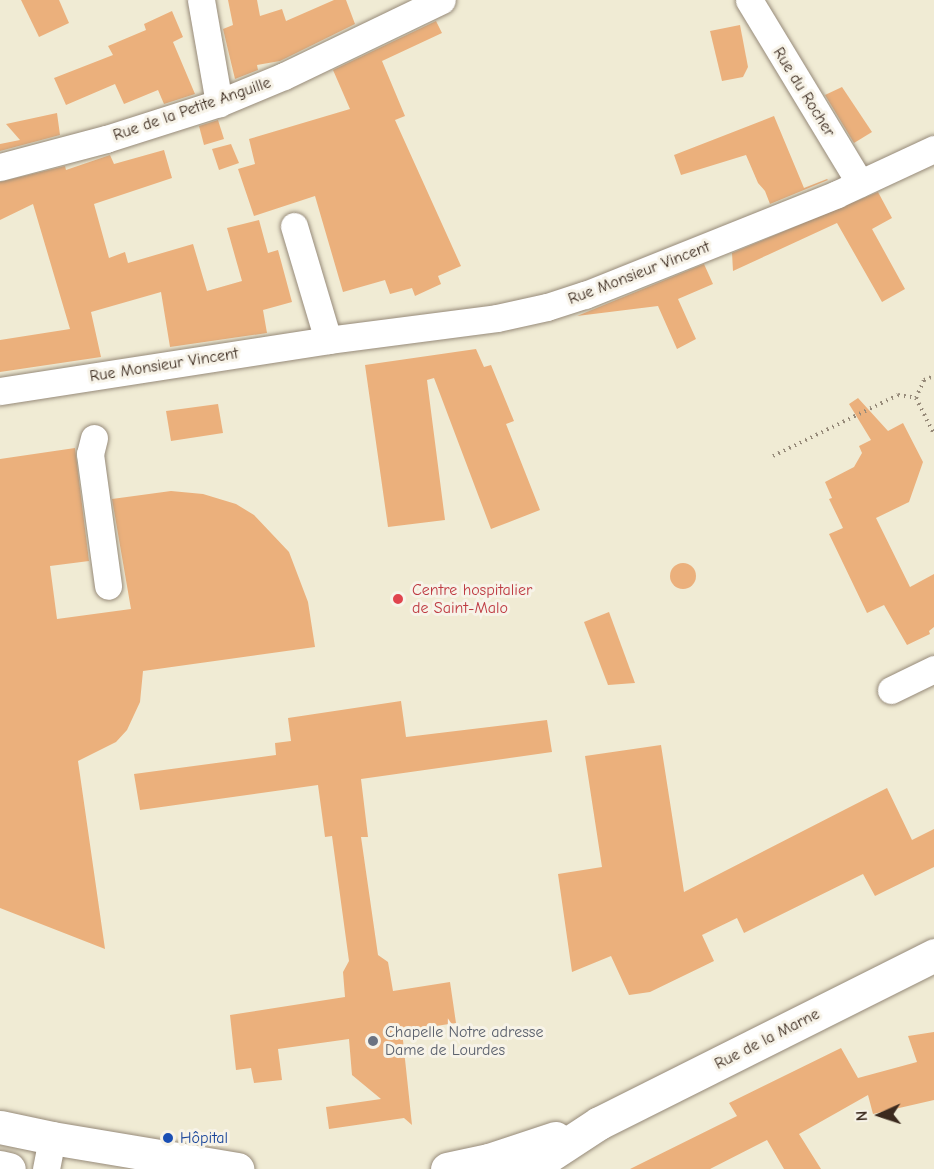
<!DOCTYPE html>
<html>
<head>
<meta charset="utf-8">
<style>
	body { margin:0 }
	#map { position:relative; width:934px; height:1169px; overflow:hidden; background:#f0ebd4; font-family:"Comic Neue",sans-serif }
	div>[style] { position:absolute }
	.building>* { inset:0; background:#ebb07c }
	.round { border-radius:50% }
	.path>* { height:4px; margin-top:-2px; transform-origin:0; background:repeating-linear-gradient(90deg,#968a79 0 1.5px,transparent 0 6px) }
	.roads { filter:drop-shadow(0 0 2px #968a79) drop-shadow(0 0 2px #968a79) }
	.minor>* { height:27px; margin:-13.5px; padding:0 13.5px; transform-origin:13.5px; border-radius:13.5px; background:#fff }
	.major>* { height:33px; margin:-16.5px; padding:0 16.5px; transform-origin:16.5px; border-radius:16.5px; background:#fff }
	.dots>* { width:16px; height:16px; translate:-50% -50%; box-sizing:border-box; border:3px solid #f7f3e8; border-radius:50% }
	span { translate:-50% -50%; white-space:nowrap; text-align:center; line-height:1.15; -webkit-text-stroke:6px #f7f3e8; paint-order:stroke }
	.street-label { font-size:16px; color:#3b2a1e }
	.health-label { font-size:16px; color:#be3a42 }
	.left { translate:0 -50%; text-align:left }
	.worship-label { font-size:16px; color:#5b616d }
	.transit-label { font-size:16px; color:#164399 }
	.north { position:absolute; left:850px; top:1085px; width:60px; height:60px; -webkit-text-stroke:4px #f7f3e8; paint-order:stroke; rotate:267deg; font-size:16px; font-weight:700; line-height:24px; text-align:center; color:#3b2a1e }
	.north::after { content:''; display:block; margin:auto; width:21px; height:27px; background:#3b2a1e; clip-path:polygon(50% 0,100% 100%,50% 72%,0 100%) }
</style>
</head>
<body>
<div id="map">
	<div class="building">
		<i style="clip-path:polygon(21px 0,59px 0,69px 23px,39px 37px)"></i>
		<i style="clip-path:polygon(228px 0,257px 0,260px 16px,282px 9px,286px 21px,334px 0,346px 0,355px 24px,280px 61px,257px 65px,258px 70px,235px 79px,223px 29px,233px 25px)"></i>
		<i style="clip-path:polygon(172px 11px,183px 37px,173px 42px,195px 94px,164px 104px,158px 90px,124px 104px,115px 84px,66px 105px,54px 78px,113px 55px,108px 46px,146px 30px,144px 24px)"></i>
		<i style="clip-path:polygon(436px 21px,442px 33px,382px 61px,405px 116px,395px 120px,461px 266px,438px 276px,441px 284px,415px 296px,412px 288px,390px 294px,385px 280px,343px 292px,315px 196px,254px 216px,238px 169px,255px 164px,249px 139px,350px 109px,333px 70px)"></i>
		<i style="clip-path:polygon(740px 25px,748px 67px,743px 77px,722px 81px,710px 31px)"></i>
		<i style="clip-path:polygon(842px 87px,872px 132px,854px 143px,825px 95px)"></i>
		<i style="clip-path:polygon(57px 113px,60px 135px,0 151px,0 144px,20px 140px,6px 124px)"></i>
		<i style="clip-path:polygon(774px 116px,804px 188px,827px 179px,828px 180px,770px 204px,765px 191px,758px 183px,746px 155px,681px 175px,674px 155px)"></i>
		<i style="clip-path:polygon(218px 120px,224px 139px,204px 145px,199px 126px)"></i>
		<i style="clip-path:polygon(231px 144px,239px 163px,219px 170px,212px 149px)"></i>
		<i style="clip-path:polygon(164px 150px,172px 178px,94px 204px,109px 258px,125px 252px,128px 263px,193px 244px,207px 291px,242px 281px,227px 228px,259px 220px,268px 253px,278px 250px,292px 302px,263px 310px,267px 333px,170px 347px,161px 292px,91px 312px,101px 357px,0 372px,0 340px,70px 329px,33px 204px,0 220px,0 182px,65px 166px,66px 170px,110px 155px,114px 164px)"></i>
		<i style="clip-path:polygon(878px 192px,892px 218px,872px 229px,905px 289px,882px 302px,837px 223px,733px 271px,732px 253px)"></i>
		<i style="clip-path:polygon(704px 264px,713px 284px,678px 299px,696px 339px,677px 349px,658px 306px,577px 316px)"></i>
		<i style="clip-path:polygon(476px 349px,484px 367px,491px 365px,514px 421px,506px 424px,540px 510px,491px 529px,434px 378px,427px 380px,445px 520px,388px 527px,365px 365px)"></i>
		<i style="clip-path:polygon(858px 398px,888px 431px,903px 423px,923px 462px,909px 502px,876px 518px,910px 587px,934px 574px,934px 627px,929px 631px,930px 634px,907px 645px,884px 605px,867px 613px,829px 534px,843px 528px,829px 499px,832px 498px,825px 482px,854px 467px,862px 453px,859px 446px,871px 440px,849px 404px)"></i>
		<i style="clip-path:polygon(218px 404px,223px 433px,171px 441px,166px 411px)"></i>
		<i style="clip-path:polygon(75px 448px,89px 561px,50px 566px,57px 619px,131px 609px,112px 499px,171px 491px,203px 494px,236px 504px,254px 515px,289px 552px,308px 602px,315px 647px,143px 671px,140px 702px,127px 730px,116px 742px,78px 761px,105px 949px,0 908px,0 459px)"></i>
		<i class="round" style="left:670px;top:563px;width:26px;height:26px"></i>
		<i style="clip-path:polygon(609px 612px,635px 683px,608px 685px,584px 622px)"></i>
		<i style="clip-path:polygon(401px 701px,406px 737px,547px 720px,552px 752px,361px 779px,368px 837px,361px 837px,378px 955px,388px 962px,393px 991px,450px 982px,456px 1023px,402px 1031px,412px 1125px,404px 1118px,329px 1129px,326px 1107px,381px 1099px,352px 1075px,349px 1039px,278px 1049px,282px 1080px,254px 1083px,251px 1068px,236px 1070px,230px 1015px,345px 997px,343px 972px,349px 961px,332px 836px,325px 837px,318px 785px,140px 810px,134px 774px,276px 755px,275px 743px,291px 741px,288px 718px)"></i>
		<i style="clip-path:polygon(661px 745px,684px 892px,887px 788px,912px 840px,934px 829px,934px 867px,875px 896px,863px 874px,744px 933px,737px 918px,702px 935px,714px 961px,650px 992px,629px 995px,611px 956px,572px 972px,558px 874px,602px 867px,585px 756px)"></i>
		<i style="clip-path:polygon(934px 1032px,934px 1100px,873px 1114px,868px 1095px,799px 1134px,821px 1169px,784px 1169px,767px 1140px,710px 1169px,630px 1169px,737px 1116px,729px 1103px,841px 1048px,858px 1078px,917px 1062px,908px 1036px)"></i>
	</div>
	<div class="path">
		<i style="left:916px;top:398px;width:40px;rotate:63.4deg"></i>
		<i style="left:773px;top:456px;width:139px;rotate:-26deg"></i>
		<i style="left:898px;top:395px;width:18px;rotate:9deg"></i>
		<i style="left:916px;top:398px;width:20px;rotate:-66deg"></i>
		<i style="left:924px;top:380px;width:11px;rotate:-22deg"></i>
	</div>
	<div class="roads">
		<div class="minor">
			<i style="left:201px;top:0;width:105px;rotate:80.1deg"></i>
			<i style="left:749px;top:0;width:214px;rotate:58.8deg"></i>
			<i style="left:0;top:167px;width:110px;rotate:-14.8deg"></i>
			<i style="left:106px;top:139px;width:119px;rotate:-17.7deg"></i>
			<i style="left:219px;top:103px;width:70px;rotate:-22.6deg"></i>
			<i style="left:284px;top:76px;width:175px;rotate:-25.7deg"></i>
			<i style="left:294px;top:226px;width:119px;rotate:73.4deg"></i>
			<i style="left:0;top:391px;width:332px;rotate:-8.8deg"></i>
			<i style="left:328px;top:340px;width:170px;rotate:-7.4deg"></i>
			<i style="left:497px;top:318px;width:51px;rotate:-12.4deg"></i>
			<i style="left:547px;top:307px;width:40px;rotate:-18deg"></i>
			<i style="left:585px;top:295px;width:271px;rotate:-21.8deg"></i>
			<i style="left:837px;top:194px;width:107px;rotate:-24.9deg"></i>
			<i style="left:94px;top:438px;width:16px;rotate:104deg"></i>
			<i style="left:90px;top:454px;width:133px;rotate:82.2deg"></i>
			<i style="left:891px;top:690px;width:48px;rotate:-26deg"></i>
			<i style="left:46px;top:1169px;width:32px;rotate:-79deg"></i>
		</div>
		<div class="major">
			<i style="left:0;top:1127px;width:53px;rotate:11.9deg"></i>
			<i style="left:52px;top:1138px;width:188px;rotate:9.5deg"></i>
			<i style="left:0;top:1167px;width:9px;rotate:13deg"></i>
			<i style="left:447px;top:1169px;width:43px;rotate:-12.1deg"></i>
			<i style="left:489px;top:1160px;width:70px;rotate:-18.4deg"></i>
			<i style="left:529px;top:1169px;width:84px;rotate:-33.3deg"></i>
			<i style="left:599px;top:1123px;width:375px;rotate:-26.6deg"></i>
		</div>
	</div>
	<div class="dots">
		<i style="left:398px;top:599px;background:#e0444e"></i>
		<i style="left:373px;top:1041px;background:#6b7280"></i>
		<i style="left:168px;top:1138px;background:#1a4fb4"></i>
	</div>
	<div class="street-label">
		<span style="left:804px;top:92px;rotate:58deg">Rue du Rocher</span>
		<span style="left:192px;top:109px;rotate:-19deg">Rue de la Petite Anguille</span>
		<span style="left:639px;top:273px;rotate:-21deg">Rue Monsieur Vincent</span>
		<span style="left:164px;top:365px;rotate:-9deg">Rue Monsieur Vincent</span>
		<span style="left:767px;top:1039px;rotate:-27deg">Rue de la Marne</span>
	</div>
	<div class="health-label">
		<span class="left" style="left:412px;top:599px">Centre hospitalier<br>de Saint-Malo</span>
	</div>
	<div class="worship-label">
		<span class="left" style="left:385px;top:1041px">Chapelle Notre adresse<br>Dame de Lourdes</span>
	</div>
	<div class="transit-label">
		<span class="left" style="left:180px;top:1138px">Hôpital</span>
	</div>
	<div class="north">N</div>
</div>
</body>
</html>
